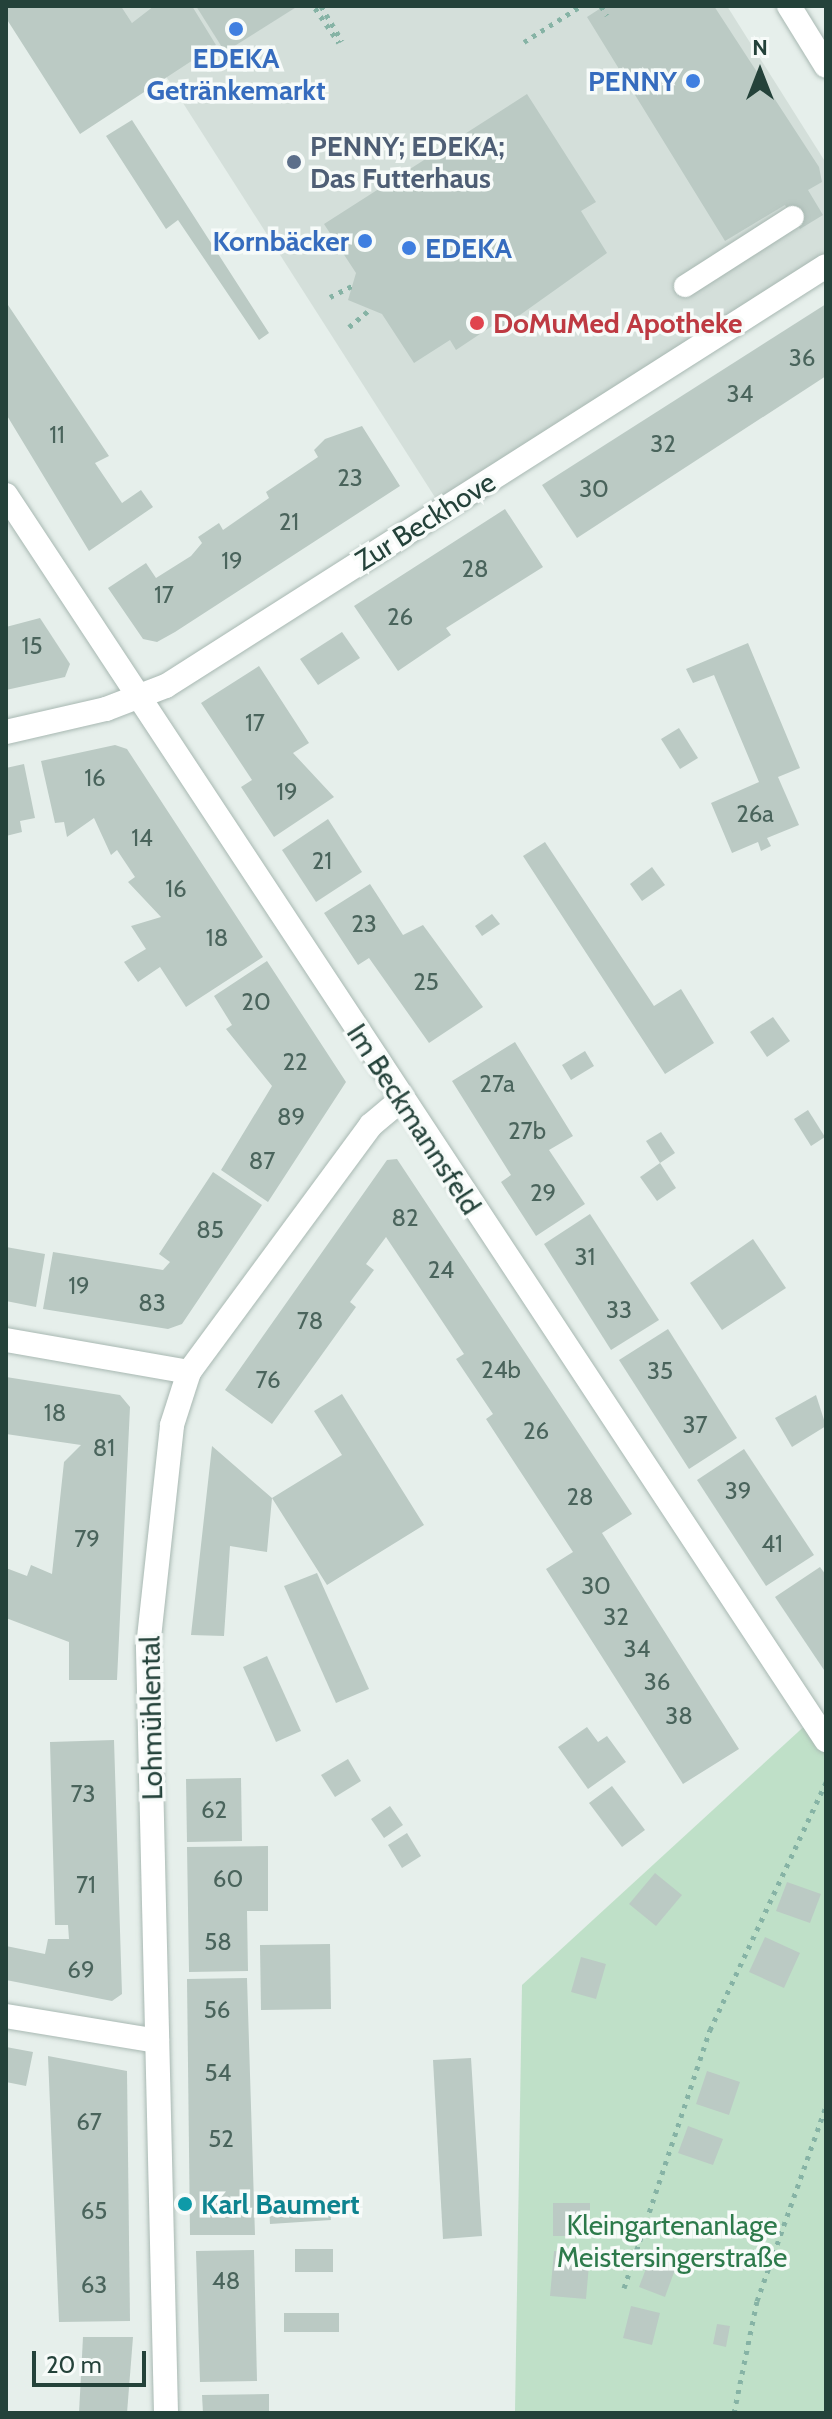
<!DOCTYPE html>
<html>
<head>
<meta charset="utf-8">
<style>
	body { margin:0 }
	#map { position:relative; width:832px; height:2419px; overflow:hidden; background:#e6efeb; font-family:Cabin,sans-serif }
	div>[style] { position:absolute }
	.built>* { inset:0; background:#d4dfda }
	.green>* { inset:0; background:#bfe0c8 }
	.building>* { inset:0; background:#bbcac4 }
	.path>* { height:5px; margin-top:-2.5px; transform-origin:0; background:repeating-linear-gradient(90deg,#86b3a5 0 4px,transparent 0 10px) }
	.roads { filter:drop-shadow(0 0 2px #a8b8b2) drop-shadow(0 0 2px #a8b8b2) }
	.lane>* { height:22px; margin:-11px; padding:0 11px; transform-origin:11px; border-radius:11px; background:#fff }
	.street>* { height:24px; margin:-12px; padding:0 12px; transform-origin:12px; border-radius:12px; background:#fff }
	.dots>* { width:22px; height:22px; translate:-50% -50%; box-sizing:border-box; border:4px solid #f7fbf9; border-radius:50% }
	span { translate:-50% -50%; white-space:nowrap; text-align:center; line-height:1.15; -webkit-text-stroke:7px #f7fbf9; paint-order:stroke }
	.number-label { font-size:24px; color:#4a645c }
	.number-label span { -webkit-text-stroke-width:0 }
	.shop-label { font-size:28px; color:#366cbe; font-weight:700 }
	.right { translate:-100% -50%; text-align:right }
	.left { translate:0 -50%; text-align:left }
	.service-label { font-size:28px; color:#4e5e75; font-weight:700 }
	.health-label { font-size:28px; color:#be3a42; font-weight:700 }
	.street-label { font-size:28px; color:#24423a }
	.culture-label { font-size:28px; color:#0d838f; font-weight:700 }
	.park-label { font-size:28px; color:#2d7a4b }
	.frame { position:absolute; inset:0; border:8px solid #24423a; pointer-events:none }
	.north { position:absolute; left:720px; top:32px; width:80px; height:80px; -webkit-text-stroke:6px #f7fbf9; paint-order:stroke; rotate:0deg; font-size:22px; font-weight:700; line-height:32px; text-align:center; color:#24423a }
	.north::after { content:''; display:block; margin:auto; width:28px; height:36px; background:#24423a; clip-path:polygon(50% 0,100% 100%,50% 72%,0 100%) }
	.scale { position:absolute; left:32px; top:2351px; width:114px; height:36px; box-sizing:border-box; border:4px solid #24423a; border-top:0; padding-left:10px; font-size:24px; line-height:28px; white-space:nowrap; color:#24423a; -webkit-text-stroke:6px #f7fbf9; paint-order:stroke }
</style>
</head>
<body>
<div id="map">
	<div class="built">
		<i style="clip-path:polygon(121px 6px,727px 6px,826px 163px,826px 259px,438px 502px)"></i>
	</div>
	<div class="green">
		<i style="clip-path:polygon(810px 1721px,826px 1741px,826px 2413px,515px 2413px,522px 1985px)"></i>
	</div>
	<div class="building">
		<i style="clip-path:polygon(6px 6px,121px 6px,132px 23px,154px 6px,192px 6px,216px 45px,80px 134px,6px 18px)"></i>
		<i style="clip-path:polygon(196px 6px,298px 6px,225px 52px)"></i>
		<i style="clip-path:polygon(604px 6px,714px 6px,819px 167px,822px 182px,808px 190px,823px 215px,800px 229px,785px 205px,725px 241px,587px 17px)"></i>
		<i style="clip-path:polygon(527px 94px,596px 202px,581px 211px,607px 253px,496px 332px,492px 326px,456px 350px,450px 340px,414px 363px,382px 314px,348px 300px,356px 273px,324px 224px)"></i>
		<i style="clip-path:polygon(132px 120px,269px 333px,259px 340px,178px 220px,166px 229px,106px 136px)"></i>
		<i style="clip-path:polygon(6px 302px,109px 456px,95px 463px,122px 503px,141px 490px,153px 507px,89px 551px,6px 414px)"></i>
		<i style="clip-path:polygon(826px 304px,826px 376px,577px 538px,542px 485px)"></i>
		<i style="clip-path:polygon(362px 426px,400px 486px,175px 632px,157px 642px,143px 639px,108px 588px,146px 563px,156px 578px,191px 556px,202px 543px,198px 537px,219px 523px,223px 530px,269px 498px,266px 492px,318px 457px,314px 450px,325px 439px)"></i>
		<i style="clip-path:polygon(505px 509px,543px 567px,446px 628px,451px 635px,398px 671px,354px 606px)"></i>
		<i style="clip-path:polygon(40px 618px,70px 664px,65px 677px,6px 690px,6px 627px)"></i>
		<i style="clip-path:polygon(342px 632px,360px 658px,318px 685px,300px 659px)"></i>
		<i style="clip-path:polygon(748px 643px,800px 768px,778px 777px,799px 825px,767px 838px,771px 846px,761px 851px,758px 842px,732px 853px,711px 803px,759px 782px,714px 675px,693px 683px,686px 669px)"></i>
		<i style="clip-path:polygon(259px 666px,309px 743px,293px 753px,334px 797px,274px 837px,241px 787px,252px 780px,201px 703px)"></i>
		<i style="clip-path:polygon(679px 728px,698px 758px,680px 769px,661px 739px)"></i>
		<i style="clip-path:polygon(115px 745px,127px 749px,263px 957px,186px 1007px,160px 967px,138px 982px,124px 962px,146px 949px,131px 926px,161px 917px,128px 882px,135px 877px,117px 850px,111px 855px,94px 818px,67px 837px,64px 822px,55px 823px,41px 761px)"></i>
		<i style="clip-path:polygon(24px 764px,35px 818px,20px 821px,22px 832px,6px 836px,6px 768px)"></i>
		<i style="clip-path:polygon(328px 819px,362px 872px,316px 902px,282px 850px)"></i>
		<i style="clip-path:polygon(545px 842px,654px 1006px,681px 989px,714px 1043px,665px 1074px,523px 856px)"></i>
		<i style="clip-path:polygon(652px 867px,665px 885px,642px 901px,630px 884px)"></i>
		<i style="clip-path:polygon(370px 884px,403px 935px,423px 925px,483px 1007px,429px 1043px,369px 958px,358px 965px,324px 913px)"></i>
		<i style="clip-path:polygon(492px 914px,500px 924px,482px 936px,475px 926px)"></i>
		<i style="clip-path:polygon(267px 961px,346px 1082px,268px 1202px,221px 1170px,272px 1086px,226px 1029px,232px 1025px,214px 996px)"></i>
		<i style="clip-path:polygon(773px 1017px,790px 1041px,767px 1057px,750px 1032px)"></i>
		<i style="clip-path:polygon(515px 1042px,573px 1136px,549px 1150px,585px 1204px,536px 1236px,501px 1182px,511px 1175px,452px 1081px)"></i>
		<i style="clip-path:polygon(585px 1051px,594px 1066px,571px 1080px,562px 1065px)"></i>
		<i style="clip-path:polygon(808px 1110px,825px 1137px,811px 1146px,794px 1119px)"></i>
		<i style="clip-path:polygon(661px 1132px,675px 1153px,660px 1163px,646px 1141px)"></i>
		<i style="clip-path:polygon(397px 1159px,632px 1514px,602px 1533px,739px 1749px,683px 1784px,546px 1569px,573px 1552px,486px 1419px,493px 1414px,456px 1359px,464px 1354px,386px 1237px,366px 1264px,374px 1270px,350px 1302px,356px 1307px,272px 1424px,225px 1390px,387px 1160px)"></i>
		<i style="clip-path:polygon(660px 1163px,676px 1188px,657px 1201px,640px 1177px)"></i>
		<i style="clip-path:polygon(213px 1172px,262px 1205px,182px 1324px,168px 1329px,43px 1309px,53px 1252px,163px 1270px,170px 1262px,159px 1254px)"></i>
		<i style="clip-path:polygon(590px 1214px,659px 1320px,611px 1350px,544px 1244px)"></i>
		<i style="clip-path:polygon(753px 1239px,786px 1288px,722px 1330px,690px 1283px)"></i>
		<i style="clip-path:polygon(6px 1247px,45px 1254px,36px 1307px,6px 1301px)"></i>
		<i style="clip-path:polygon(668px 1329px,737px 1438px,689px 1469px,619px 1360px)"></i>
		<i style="clip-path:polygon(6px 1377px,120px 1395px,130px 1407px,117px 1680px,69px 1680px,69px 1642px,6px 1618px,6px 1568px,27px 1576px,31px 1565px,52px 1574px,64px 1462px,81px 1445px,6px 1434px)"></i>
		<i style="clip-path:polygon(342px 1394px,424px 1525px,327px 1585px,272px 1498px,342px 1455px,314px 1411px)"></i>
		<i style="clip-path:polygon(816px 1395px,826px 1426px,792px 1447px,775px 1418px)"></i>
		<i style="clip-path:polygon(212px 1446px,272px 1498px,267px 1552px,230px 1546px,224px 1636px,191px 1635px)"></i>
		<i style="clip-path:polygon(744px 1449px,814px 1555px,766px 1586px,697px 1480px)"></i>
		<i style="clip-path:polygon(820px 1567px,826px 1575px,826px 1673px,775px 1597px)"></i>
		<i style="clip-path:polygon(317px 1573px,369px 1689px,336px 1703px,284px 1586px)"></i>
		<i style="clip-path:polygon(267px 1656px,301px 1731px,276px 1742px,243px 1667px)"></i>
		<i style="clip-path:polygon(587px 1727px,598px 1742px,607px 1736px,626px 1762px,588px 1789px,558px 1747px)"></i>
		<i style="clip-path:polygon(114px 1740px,122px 1994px,112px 2001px,6px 1980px,6px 1946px,45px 1954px,48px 1939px,69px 1939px,68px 1925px,55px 1925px,50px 1742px)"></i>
		<i style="clip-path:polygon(348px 1759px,361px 1781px,335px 1797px,321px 1775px)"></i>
		<i style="clip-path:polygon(241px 1778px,242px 1841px,187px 1842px,186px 1779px)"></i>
		<i style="clip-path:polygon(612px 1786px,645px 1830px,622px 1847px,589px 1803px)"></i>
		<i style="clip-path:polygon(390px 1806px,403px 1825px,384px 1838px,371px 1819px)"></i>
		<i style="clip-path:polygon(407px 1833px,421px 1856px,402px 1868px,388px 1845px)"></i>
		<i style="clip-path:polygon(268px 1846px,268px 1911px,247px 1911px,248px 1971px,189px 1972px,187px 1847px)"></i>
		<i style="clip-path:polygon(655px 1873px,682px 1895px,656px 1926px,629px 1904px)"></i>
		<i style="clip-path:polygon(787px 1882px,821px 1894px,810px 1923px,776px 1911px)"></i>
		<i style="clip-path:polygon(765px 1937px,800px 1953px,784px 1988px,749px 1972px)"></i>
		<i style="clip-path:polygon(330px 1944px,331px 2009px,261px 2010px,260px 1945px)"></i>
		<i style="clip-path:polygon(581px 1957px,606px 1964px,596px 1999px,571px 1992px)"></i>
		<i style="clip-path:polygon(247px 1978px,255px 2235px,190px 2235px,187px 1979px)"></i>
		<i style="clip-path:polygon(6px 2047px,33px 2052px,26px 2086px,6px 2082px)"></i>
		<i style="clip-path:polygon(48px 2056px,127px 2071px,130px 2321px,59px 2322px)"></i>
		<i style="clip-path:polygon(471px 2058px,482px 2236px,443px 2239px,433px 2060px)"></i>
		<i style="clip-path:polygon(707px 2071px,740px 2082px,729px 2115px,696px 2104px)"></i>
		<i style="clip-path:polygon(688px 2126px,723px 2139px,713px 2165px,678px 2153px)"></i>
		<i style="clip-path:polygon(329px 2201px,331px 2220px,270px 2224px,269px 2206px)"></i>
		<i style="clip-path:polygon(553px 2203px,590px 2203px,590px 2236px,553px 2236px)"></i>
		<i style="clip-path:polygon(295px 2249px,333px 2249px,333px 2272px,295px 2272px)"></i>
		<i style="clip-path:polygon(254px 2250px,257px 2381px,200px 2382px,196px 2251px)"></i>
		<i style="clip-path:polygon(554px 2251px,590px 2254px,586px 2299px,550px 2296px)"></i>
		<i style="clip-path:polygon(650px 2258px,676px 2267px,665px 2297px,639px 2287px)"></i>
		<i style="clip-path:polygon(631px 2306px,660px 2313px,652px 2345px,623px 2338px)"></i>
		<i style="clip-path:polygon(284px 2313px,339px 2313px,339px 2332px,284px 2332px)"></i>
		<i style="clip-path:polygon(717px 2324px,730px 2326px,726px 2347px,713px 2344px)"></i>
		<i style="clip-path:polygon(83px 2337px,133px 2337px,127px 2413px,79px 2413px)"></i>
		<i style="clip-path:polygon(269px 2394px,269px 2413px,203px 2413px,202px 2395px)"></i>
	</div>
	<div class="path">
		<i style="left:321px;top:6px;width:41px;rotate:59deg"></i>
		<i style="left:601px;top:6px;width:11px;rotate:56deg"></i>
		<i style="left:315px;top:8px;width:42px;rotate:55.6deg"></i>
		<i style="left:524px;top:42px;width:67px;rotate:-32.3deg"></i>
		<i style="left:330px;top:297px;width:25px;rotate:-27deg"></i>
		<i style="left:349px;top:327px;width:25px;rotate:-40deg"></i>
		<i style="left:624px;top:2288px;width:272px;rotate:-71.6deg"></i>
		<i style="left:710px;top:2030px;width:274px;rotate:-64.9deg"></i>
		<i style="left:734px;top:2413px;width:114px;rotate:-78.4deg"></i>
		<i style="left:757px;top:2301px;width:207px;rotate:-70.5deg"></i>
	</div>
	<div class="roads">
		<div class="lane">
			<i style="left:685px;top:286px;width:128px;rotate:-32.6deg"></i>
		</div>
		<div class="street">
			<i style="left:789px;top:6px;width:70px;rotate:58.3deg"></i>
			<i style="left:6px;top:495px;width:1491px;rotate:56.63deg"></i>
			<i style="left:6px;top:732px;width:103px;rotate:-13deg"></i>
			<i style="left:106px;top:709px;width:64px;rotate:-21deg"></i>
			<i style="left:166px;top:686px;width:782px;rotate:-32.47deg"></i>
			<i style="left:6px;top:1340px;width:186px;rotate:9.9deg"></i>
			<i style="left:6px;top:2016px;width:153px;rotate:9.4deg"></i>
			<i style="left:166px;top:2413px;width:766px;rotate:-91.35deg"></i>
			<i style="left:148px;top:1647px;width:223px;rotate:-83.8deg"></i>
			<i style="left:172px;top:1425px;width:56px;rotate:-72.2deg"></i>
			<i style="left:189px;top:1372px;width:307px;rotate:-53.6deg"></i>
			<i style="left:371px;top:1125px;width:39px;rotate:-40deg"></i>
		</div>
	</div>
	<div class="dots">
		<i style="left:236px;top:29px;background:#3f7fe0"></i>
		<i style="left:693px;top:81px;background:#3f7fe0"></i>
		<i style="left:294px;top:162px;background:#5c6f8a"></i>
		<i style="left:365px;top:241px;background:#3f7fe0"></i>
		<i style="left:409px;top:248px;background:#3f7fe0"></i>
		<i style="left:477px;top:323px;background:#e0444e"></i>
		<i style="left:185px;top:2204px;background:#0f9aa8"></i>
	</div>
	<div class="number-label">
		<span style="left:802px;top:358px">36</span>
		<span style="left:740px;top:394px">34</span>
		<span style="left:57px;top:435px">11</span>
		<span style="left:663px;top:444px">32</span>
		<span style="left:350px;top:478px">23</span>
		<span style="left:594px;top:489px">30</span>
		<span style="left:289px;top:522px">21</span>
		<span style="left:232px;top:561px">19</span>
		<span style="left:475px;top:569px">28</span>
		<span style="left:164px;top:595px">17</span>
		<span style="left:400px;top:617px">26</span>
		<span style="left:32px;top:646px">15</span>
		<span style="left:255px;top:723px">17</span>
		<span style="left:95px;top:778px">16</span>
		<span style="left:287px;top:792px">19</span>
		<span style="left:755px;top:814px">26a</span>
		<span style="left:142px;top:838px">14</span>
		<span style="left:322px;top:861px">21</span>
		<span style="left:176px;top:889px">16</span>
		<span style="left:364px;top:924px">23</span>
		<span style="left:217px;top:938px">18</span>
		<span style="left:426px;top:982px">25</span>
		<span style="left:256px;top:1002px">20</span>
		<span style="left:295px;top:1062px">22</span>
		<span style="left:497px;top:1084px">27a</span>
		<span style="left:291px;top:1117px">89</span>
		<span style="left:527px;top:1131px">27b</span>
		<span style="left:262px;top:1161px">87</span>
		<span style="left:543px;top:1193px">29</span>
		<span style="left:405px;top:1218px">82</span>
		<span style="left:210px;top:1230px">85</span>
		<span style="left:585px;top:1257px">31</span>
		<span style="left:441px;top:1270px">24</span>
		<span style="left:79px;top:1286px">19</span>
		<span style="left:152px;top:1303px">83</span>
		<span style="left:619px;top:1310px">33</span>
		<span style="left:310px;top:1321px">78</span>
		<span style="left:501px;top:1370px">24b</span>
		<span style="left:660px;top:1371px">35</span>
		<span style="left:268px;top:1380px">76</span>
		<span style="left:55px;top:1413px">18</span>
		<span style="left:695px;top:1425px">37</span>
		<span style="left:536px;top:1431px">26</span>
		<span style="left:104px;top:1448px">81</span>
		<span style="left:738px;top:1491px">39</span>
		<span style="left:580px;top:1497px">28</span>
		<span style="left:87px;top:1539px">79</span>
		<span style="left:772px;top:1544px">41</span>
		<span style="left:596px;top:1586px">30</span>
		<span style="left:616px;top:1617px">32</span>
		<span style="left:637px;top:1649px">34</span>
		<span style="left:657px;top:1682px">36</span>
		<span style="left:679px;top:1716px">38</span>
		<span style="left:83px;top:1794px">73</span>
		<span style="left:214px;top:1810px">62</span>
		<span style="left:228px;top:1879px">60</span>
		<span style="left:86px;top:1885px">71</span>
		<span style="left:218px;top:1942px">58</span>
		<span style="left:81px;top:1970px">69</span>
		<span style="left:217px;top:2010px">56</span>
		<span style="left:218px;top:2073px">54</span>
		<span style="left:89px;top:2122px">67</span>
		<span style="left:221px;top:2139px">52</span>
		<span style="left:94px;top:2211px">65</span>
		<span style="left:226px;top:2281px">48</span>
		<span style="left:94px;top:2285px">63</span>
	</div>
	<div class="shop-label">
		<span style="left:236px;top:74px">EDEKA<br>Getränkemarkt</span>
		<span class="right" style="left:677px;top:81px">PENNY</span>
		<span class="right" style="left:349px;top:241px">Kornbäcker</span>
		<span class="left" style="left:425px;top:248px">EDEKA</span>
	</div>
	<div class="service-label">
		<span class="left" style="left:310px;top:162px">PENNY; EDEKA;<br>Das Futterhaus</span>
	</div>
	<div class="health-label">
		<span class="left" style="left:493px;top:323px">DoMuMed Apotheke</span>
	</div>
	<div class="street-label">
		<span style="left:425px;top:521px;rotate:-32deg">Zur Beckhove</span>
		<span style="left:414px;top:1119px;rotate:57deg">Im Beckmannsfeld</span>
		<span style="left:151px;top:1718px;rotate:-91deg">Lohmühlental</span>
	</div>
	<div class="culture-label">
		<span class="left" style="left:201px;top:2204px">Karl Baumert</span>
	</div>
	<div class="park-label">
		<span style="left:672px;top:2241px">Kleingartenanlage<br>Meistersingerstraße</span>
	</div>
	<div class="frame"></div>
	<div class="north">N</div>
	<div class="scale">20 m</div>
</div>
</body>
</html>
